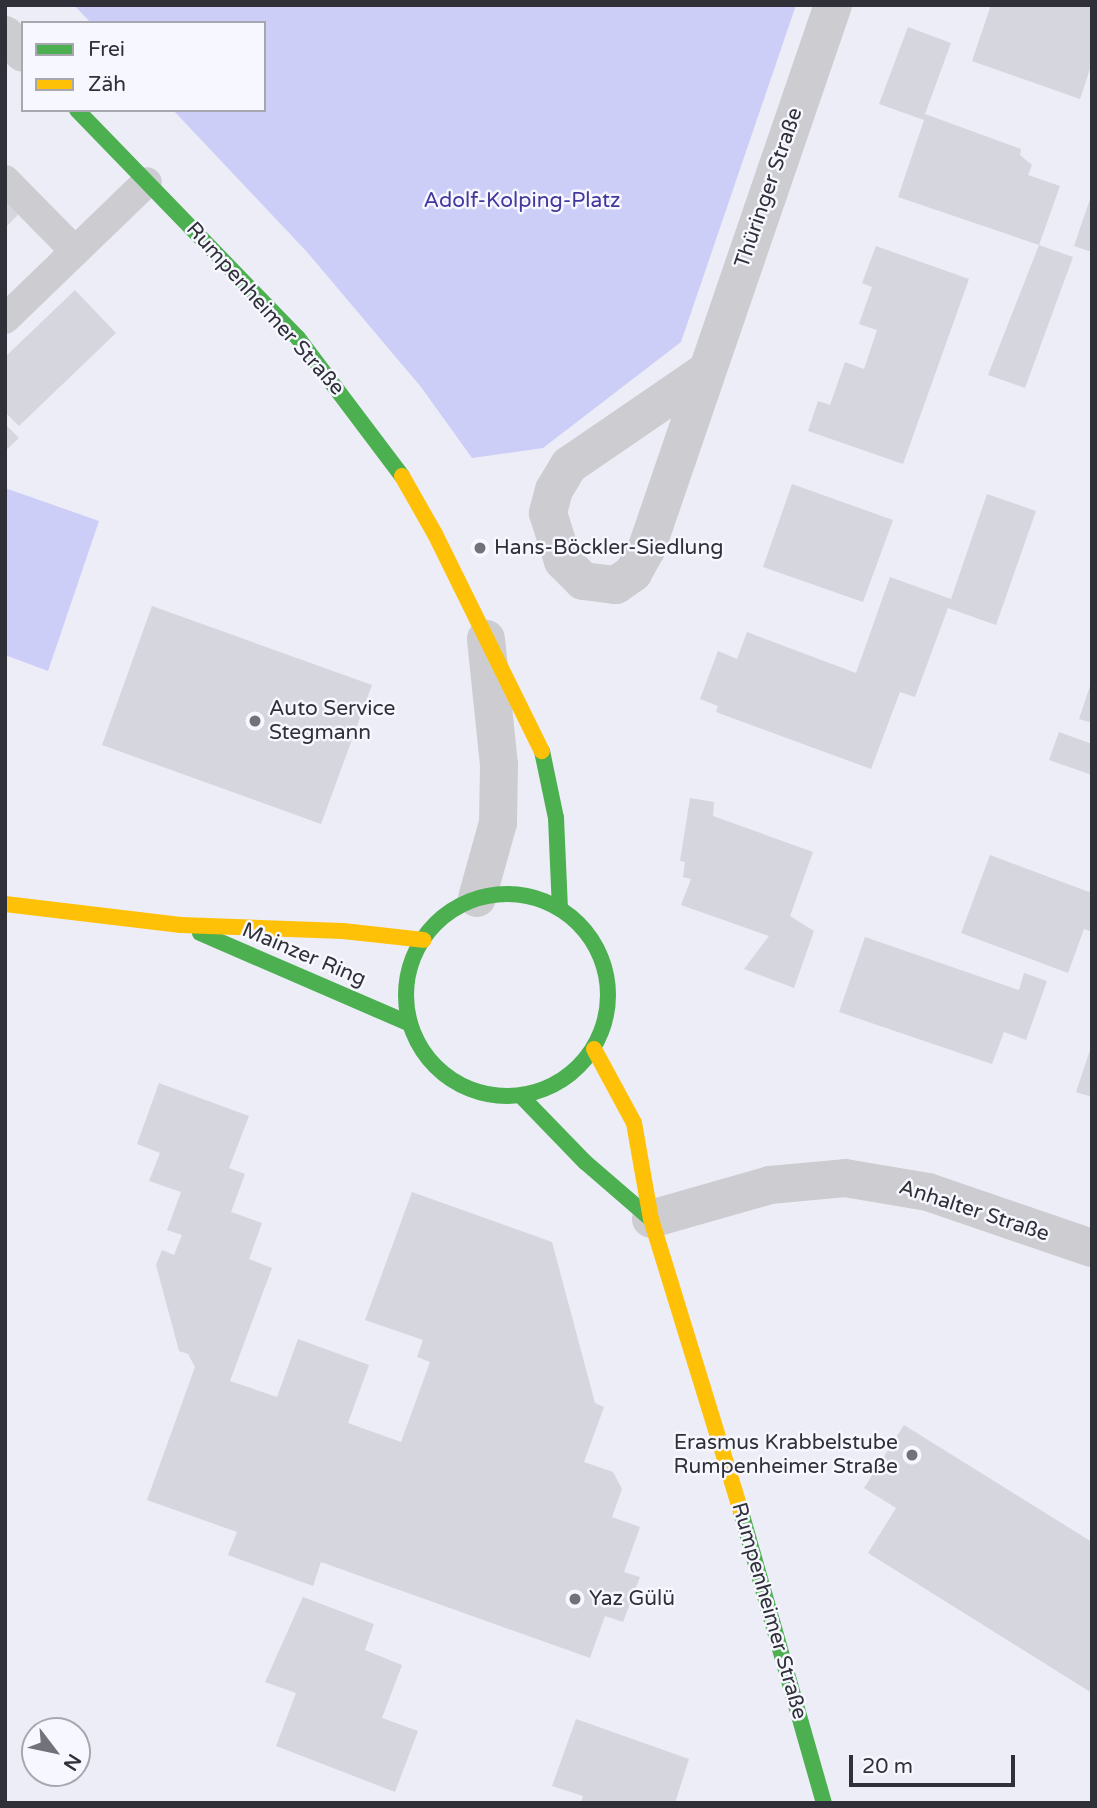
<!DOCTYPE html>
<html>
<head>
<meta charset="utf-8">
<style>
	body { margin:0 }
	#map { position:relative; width:1097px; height:1808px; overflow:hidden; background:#ecedf7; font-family:"Varela Round",sans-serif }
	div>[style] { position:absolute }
	.green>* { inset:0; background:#cccef7 }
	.building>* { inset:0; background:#d5d6de }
	.lane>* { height:30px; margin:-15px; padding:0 15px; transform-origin:15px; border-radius:15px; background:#cdcdd1 }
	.street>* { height:38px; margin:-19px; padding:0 19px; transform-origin:19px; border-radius:19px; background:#cdcdd1 }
	.fast>* { height:16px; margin:-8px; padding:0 8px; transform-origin:8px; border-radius:8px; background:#4caf50 }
	.fast>.ring { margin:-8px; padding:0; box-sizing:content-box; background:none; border:16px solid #4caf50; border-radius:50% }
	.slow>* { height:16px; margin:-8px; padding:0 8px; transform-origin:8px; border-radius:8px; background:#ffc107 }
	.dots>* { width:19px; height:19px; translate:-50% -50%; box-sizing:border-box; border:4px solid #f7f7ff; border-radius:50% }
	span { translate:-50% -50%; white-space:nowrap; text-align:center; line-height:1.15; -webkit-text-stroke:5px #f7f7ff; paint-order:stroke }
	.street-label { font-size:21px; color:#303038 }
	.park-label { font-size:21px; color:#43379d }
	.poi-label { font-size:21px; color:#303038 }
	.left { translate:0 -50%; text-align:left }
	.right { translate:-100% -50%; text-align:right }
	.frame { position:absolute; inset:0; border:7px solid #303038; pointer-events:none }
	.legend { position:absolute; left:21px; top:21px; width:245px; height:91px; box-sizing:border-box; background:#f7f7ff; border:2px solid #a7a7af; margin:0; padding:9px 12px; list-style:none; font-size:21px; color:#303038 }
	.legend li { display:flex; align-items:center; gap:14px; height:35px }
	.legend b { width:35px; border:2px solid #a7a7af }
	.north { position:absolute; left:21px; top:1717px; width:70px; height:70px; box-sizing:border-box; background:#f7f7ff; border:2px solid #a7a7af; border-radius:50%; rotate:122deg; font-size:19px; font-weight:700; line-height:28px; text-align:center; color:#303038 }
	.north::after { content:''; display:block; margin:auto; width:24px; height:32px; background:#72727b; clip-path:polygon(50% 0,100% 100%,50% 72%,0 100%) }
	.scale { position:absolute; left:849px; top:1755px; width:166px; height:32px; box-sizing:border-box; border:4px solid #303038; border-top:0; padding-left:9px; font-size:21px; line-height:24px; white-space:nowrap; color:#303038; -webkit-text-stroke:5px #f7f7ff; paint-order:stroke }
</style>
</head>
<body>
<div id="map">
	<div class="green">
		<i style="clip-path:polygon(74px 5px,796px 5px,681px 342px,543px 448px,472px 458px,421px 387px,307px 252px,173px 110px,264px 110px,264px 23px,91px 23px)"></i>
		<i style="clip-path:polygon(5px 488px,99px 521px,48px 671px,5px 655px)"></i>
	</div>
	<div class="building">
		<i style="clip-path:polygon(991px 5px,1092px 5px,1092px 63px,1080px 99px,972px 61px)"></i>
		<i style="clip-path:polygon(908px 27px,951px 43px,925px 114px,1021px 149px,1020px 155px,1032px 165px,1028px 175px,1060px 186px,1039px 245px,898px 197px,924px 120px,879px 104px)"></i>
		<i style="clip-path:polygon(5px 190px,24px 209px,5px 228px)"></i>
		<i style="clip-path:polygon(1091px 196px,1092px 196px,1092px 252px,1074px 246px)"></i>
		<i style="clip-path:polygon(1039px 245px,1073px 257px,1025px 388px,988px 375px)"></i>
		<i style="clip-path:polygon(876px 246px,969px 279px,903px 464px,808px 431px,818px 401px,830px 405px,845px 362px,864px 369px,877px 330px,859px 324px,872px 287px,862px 283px)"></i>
		<i style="clip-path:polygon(75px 290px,116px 333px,19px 426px,5px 412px,5px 357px)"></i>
		<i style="clip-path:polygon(5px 424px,19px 438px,5px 451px)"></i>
		<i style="clip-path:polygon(792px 484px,893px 520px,863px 602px,763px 567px)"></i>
		<i style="clip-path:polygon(987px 494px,1036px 511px,996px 625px,948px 608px,915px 697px,900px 692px,871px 769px,716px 712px,718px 706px,700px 699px,718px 651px,737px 659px,747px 632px,856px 673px,890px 577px,951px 599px)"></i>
		<i style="clip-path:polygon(152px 606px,372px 685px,321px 824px,102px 745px)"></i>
		<i style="clip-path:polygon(1091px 683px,1092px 683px,1092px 723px,1079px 719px)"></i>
		<i style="clip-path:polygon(1059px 732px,1092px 744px,1092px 775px,1049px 760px)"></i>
		<i style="clip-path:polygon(690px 798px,714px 802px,713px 816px,813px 852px,790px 916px,814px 931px,794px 988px,744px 969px,769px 936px,681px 905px,691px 879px,683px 877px,685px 862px,680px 861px)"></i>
		<i style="clip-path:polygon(990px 855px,1089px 892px,1092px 885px,1092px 932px,1084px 929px,1068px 973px,961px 933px)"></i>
		<i style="clip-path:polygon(865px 937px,1019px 990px,1024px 973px,1047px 981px,1026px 1040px,1004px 1032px,992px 1064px,839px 1012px)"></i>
		<i style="clip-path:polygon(1091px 1047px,1092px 1047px,1092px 1097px,1076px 1092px)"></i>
		<i style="clip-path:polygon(159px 1083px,249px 1116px,229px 1168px,245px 1174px,231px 1212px,262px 1223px,249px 1259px,272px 1268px,230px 1381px,277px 1397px,298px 1339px,369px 1365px,348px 1423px,401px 1442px,430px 1362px,417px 1357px,423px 1340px,365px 1320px,412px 1192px,552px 1242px,595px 1403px,604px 1407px,584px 1462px,613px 1472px,622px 1489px,612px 1517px,640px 1527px,624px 1572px,640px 1577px,623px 1622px,605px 1616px,590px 1658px,321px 1562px,313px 1586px,228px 1555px,237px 1532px,147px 1500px,195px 1367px,188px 1354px,179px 1351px,156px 1265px,162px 1250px,174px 1255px,182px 1235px,167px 1230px,181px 1192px,149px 1181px,160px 1153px,137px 1144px)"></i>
		<i style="clip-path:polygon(904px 1425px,1092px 1542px,1092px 1693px,868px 1553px,896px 1508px,864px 1488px)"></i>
		<i style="clip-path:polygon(303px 1597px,374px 1624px,365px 1650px,402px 1665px,382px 1718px,418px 1731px,395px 1792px,276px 1746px,296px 1693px,265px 1682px)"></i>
		<i style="clip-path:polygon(576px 1719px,689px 1759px,675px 1803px,581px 1803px,583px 1796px,552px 1786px)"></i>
	</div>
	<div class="lane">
		<i style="left:5px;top:180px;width:100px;rotate:45.4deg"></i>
		<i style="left:5px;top:319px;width:197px;rotate:-44deg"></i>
	</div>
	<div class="street">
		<i style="left:5px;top:35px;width:25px;rotate:45deg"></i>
		<i style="left:705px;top:372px;width:165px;rotate:145.6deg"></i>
		<i style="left:569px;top:465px;width:29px;rotate:121deg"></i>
		<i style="left:554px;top:490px;width:24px;rotate:105deg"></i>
		<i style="left:548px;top:513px;width:50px;rotate:72.6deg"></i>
		<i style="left:563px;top:561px;width:28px;rotate:45deg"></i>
		<i style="left:583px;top:581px;width:33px;rotate:7deg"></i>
		<i style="left:616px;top:585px;width:21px;rotate:-35deg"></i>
		<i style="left:633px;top:573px;width:26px;rotate:-61deg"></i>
		<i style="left:646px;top:550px;width:576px;rotate:-71.06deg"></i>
		<i style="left:477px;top:898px;width:78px;rotate:-74.4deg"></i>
		<i style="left:498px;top:823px;width:58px;rotate:-89deg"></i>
		<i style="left:499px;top:765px;width:127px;rotate:-95.9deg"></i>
		<i style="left:651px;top:1219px;width:124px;rotate:-15.9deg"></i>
		<i style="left:770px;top:1185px;width:75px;rotate:-5.3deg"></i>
		<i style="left:845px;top:1178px;width:84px;rotate:9.6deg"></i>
		<i style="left:928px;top:1192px;width:173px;rotate:18.9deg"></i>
	</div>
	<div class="fast">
		<i style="left:77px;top:110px;width:318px;rotate:45.9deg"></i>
		<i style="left:298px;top:338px;width:173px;rotate:53deg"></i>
		<i style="left:542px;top:751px;width:68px;rotate:78.2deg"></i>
		<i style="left:556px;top:818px;width:91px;rotate:87.5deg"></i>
		<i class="ring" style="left:406px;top:894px;width:186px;height:186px"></i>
		<i style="left:200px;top:933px;width:229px;rotate:23.4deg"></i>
		<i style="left:521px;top:1096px;width:92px;rotate:45.9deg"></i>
		<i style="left:585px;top:1162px;width:87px;rotate:40.8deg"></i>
		<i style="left:741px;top:1512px;width:303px;rotate:74.1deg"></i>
	</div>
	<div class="slow">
		<i style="left:402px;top:476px;width:67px;rotate:60.4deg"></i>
		<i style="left:435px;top:534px;width:242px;rotate:63.8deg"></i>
		<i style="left:5px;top:904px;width:177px;rotate:6.8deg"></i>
		<i style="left:181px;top:925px;width:162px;rotate:2.1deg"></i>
		<i style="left:343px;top:931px;width:81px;rotate:6.3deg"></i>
		<i style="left:594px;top:1049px;width:84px;rotate:61.6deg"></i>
		<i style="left:634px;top:1123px;width:97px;rotate:80deg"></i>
		<i style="left:651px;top:1219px;width:307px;rotate:72.9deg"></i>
	</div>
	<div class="dots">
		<i style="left:480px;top:548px;background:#72727b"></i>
		<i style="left:255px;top:721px;background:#72727b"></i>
		<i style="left:912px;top:1455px;background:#72727b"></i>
		<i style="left:575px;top:1599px;background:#72727b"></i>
	</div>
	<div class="street-label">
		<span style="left:769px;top:188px;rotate:-71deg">Thüringer Straße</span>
		<span style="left:265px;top:309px;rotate:48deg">Rumpenheimer Straße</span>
		<span style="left:304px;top:955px;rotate:23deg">Mainzer Ring</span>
		<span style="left:974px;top:1211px;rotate:18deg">Anhalter Straße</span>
		<span style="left:769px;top:1611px;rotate:74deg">Rumpenheimer Straße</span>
	</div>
	<div class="park-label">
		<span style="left:522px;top:201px">Adolf-Kolping-Platz</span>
	</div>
	<div class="poi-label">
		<span class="left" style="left:494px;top:548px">Hans-Böckler-Siedlung</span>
		<span class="left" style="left:269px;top:721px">Auto Service<br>Stegmann</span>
		<span class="right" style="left:898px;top:1455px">Erasmus Krabbelstube<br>Rumpenheimer Straße</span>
		<span class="left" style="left:589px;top:1599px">Yaz Gülü</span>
	</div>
	<div class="frame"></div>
	<ul class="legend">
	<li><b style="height:9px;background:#4caf50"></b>Frei</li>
	<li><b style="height:9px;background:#ffc107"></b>Zäh</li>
	</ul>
	<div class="north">N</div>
	<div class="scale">20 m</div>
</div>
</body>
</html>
